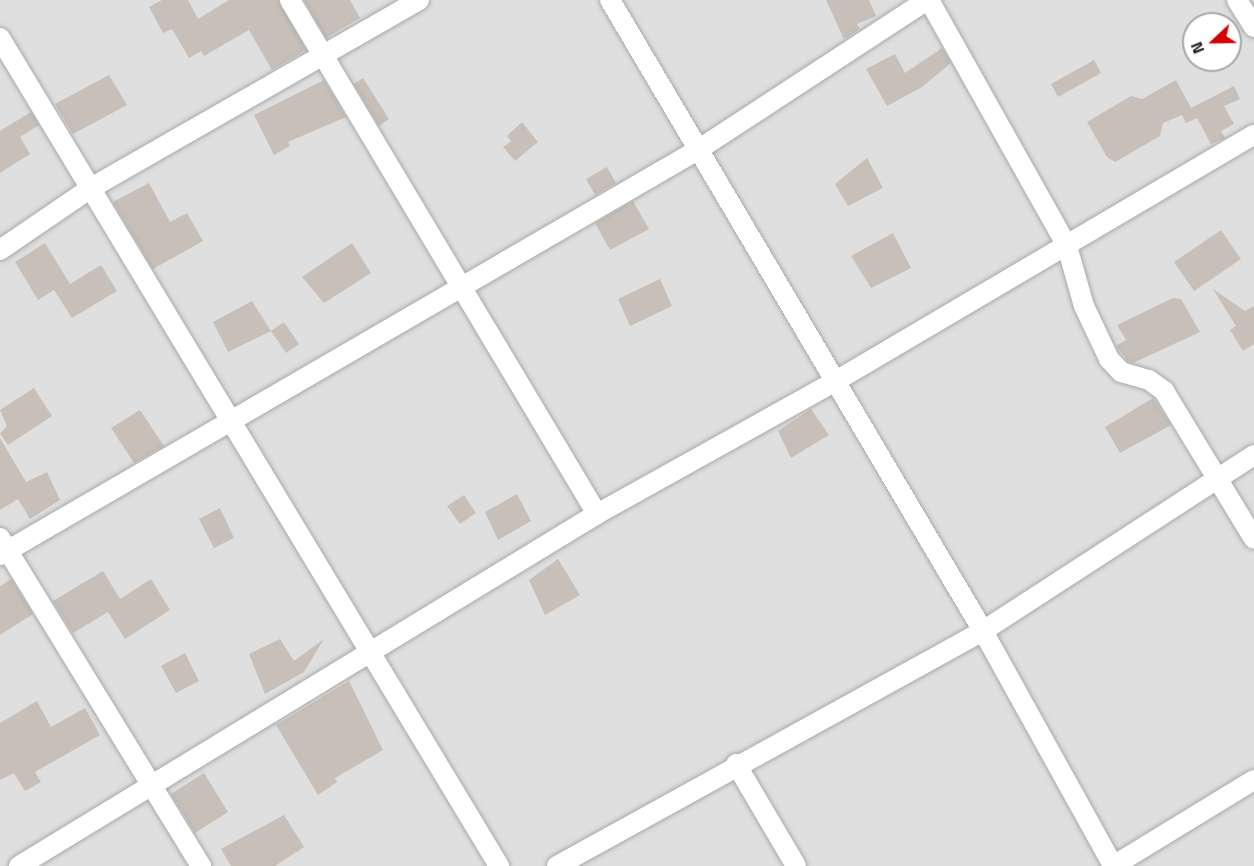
<!DOCTYPE html>
<html>
<head>
<meta charset="utf-8">
<style>
	body { margin:0 }
	#map { position:relative; width:1254px; height:866px; overflow:hidden; background:#f2efe9; font-family:"Titillium Web",sans-serif }
	div>[style] { position:absolute }
	.residential>* { inset:0; background:#e0dfdf }
	.building>* { inset:0; background:#c7bfb8 }
	.roads { filter:drop-shadow(0 0 2px #a9a9a9) drop-shadow(0 0 2px #a9a9a9) }
	.minor>* { height:20px; margin:-10px; padding:0 10px; transform-origin:10px; border-radius:10px; background:#fff }
	span { translate:-50% -50%; white-space:nowrap; text-align:center; line-height:1.15; -webkit-text-stroke:4.5px #fff; paint-order:stroke }
	.north { position:absolute; left:1182px; top:12px; width:60px; height:60px; box-sizing:border-box; background:#fff; border:2px solid #a7a7a7; border-radius:50%; rotate:248deg; font-size:16px; font-weight:700; line-height:24px; text-align:center; color:#222 }
	.north::after { content:''; display:block; margin:auto; width:21px; height:27px; background:#d40000; clip-path:polygon(50% 0,100% 100%,50% 72%,0 100%) }
</style>
</head>
<body>
<div id="map">
	<div class="residential">
		<i style="clip-path:polygon(evenodd,0 0,1254px 0,1254px 866px,0 866px,0 0,1194px 24px,1230px 24px,1230px 60px,1194px 60px,1194px 24px)"></i>
	</div>
	<div class="building">
		<i style="clip-path:polygon(162px 0,188px 0,198px 19px,229px 0,278px 0,306px 50px,272px 70px,249px 30px,204px 56px,201px 51px,189px 58px,172px 29px,163px 33px,149px 7px)"></i>
		<i style="clip-path:polygon(304px 0,350px 0,360px 18px,326px 38px)"></i>
		<i style="clip-path:polygon(826px 0,869px 0,876px 16px,857px 24px,860px 29px,844px 39px)"></i>
		<i style="clip-path:polygon(942px 48px,951px 63px,922px 87px,887px 106px,866px 69px,895px 54px,905px 73px)"></i>
		<i style="clip-path:polygon(1094px 60px,1101px 73px,1058px 97px,1051px 84px)"></i>
		<i style="clip-path:polygon(109px 75px,127px 105px,73px 134px,55px 104px)"></i>
		<i style="clip-path:polygon(363px 78px,389px 119px,379px 126px,354px 84px)"></i>
		<i style="clip-path:polygon(324px 80px,346px 117px,288px 142px,290px 146px,274px 155px,254px 115px)"></i>
		<i style="clip-path:polygon(1176px 80px,1191px 108px,1234px 86px,1240px 99px,1224px 106px,1234px 124px,1221px 131px,1225px 138px,1211px 144px,1197px 118px,1186px 123px,1182px 115px,1163px 123px,1160px 136px,1115px 162px,1107px 157px,1087px 122px,1131px 96px,1142px 99px)"></i>
		<i style="clip-path:polygon(31px 112px,39px 125px,20px 137px,30px 154px,0 173px,0 131px)"></i>
		<i style="clip-path:polygon(522px 122px,538px 142px,515px 161px,503px 147px,511px 141px,507px 136px)"></i>
		<i style="clip-path:polygon(867px 158px,883px 188px,848px 206px,835px 184px)"></i>
		<i style="clip-path:polygon(607px 167px,616px 183px,595px 195px,586px 179px)"></i>
		<i style="clip-path:polygon(149px 183px,170px 222px,187px 213px,203px 241px,153px 269px,113px 202px)"></i>
		<i style="clip-path:polygon(633px 201px,649px 229px,610px 250px,595px 223px)"></i>
		<i style="clip-path:polygon(1221px 230px,1241px 259px,1194px 291px,1174px 262px)"></i>
		<i style="clip-path:polygon(893px 233px,911px 268px,871px 288px,851px 256px)"></i>
		<i style="clip-path:polygon(45px 243px,70px 284px,101px 265px,117px 291px,72px 318px,54px 290px,38px 300px,15px 262px)"></i>
		<i style="clip-path:polygon(352px 243px,371px 273px,324px 303px,302px 277px)"></i>
		<i style="clip-path:polygon(660px 279px,672px 306px,630px 326px,618px 299px)"></i>
		<i style="clip-path:polygon(1213px 289px,1245px 311px,1254px 306px,1254px 344px,1243px 351px,1230px 330px,1236px 326px)"></i>
		<i style="clip-path:polygon(1173px 298px,1181px 299px,1200px 332px,1133px 363px,1128px 361px,1116px 346px,1126px 340px,1117px 325px)"></i>
		<i style="clip-path:polygon(252px 301px,271px 331px,228px 352px,213px 322px)"></i>
		<i style="clip-path:polygon(284px 322px,299px 344px,286px 353px,271px 331px)"></i>
		<i style="clip-path:polygon(34px 388px,52px 416px,8px 445px,0 433px,7px 426px,0 410px)"></i>
		<i style="clip-path:polygon(1153px 398px,1171px 425px,1120px 453px,1105px 427px)"></i>
		<i style="clip-path:polygon(811px 409px,829px 435px,791px 458px,778px 431px)"></i>
		<i style="clip-path:polygon(140px 410px,164px 446px,134px 463px,111px 428px)"></i>
		<i style="clip-path:polygon(0 438px,26px 482px,47px 472px,60px 500px,30px 519px,18px 499px,0 510px)"></i>
		<i style="clip-path:polygon(517px 494px,531px 521px,498px 540px,485px 512px)"></i>
		<i style="clip-path:polygon(464px 495px,476px 513px,460px 524px,447px 506px)"></i>
		<i style="clip-path:polygon(220px 508px,234px 538px,214px 548px,199px 519px)"></i>
		<i style="clip-path:polygon(558px 559px,580px 595px,545px 615px,529px 580px)"></i>
		<i style="clip-path:polygon(103px 571px,120px 599px,151px 579px,170px 610px,125px 639px,108px 612px,73px 633px,53px 601px)"></i>
		<i style="clip-path:polygon(11px 579px,33px 614px,0 635px,0 586px)"></i>
		<i style="clip-path:polygon(280px 639px,294px 661px,324px 639px,304px 672px,265px 694px,249px 654px)"></i>
		<i style="clip-path:polygon(185px 653px,199px 681px,176px 693px,161px 666px)"></i>
		<i style="clip-path:polygon(349px 681px,383px 750px,335px 778px,337px 782px,318px 795px,276px 725px)"></i>
		<i style="clip-path:polygon(37px 701px,51px 727px,85px 708px,100px 735px,35px 772px,41px 782px,25px 791px,14px 773px,0 780px,0 723px)"></i>
		<i style="clip-path:polygon(204px 773px,228px 812px,195px 833px,171px 794px)"></i>
		<i style="clip-path:polygon(284px 815px,304px 847px,275px 866px,231px 866px,221px 849px)"></i>
	</div>
	<div class="roads">
		<div class="minor">
			<i style="left:290px;top:0;width:599px;rotate:59.15deg"></i>
			<i style="left:610px;top:0;width:733px;rotate:59.41deg"></i>
			<i style="left:983px;top:631px;width:269px;rotate:61deg"></i>
			<i style="left:929px;top:0;width:282px;rotate:60.7deg"></i>
			<i style="left:1067px;top:246px;width:62px;rotate:74.2deg"></i>
			<i style="left:1084px;top:306px;width:59px;rotate:64.7deg"></i>
			<i style="left:1109px;top:359px;width:18px;rotate:47deg"></i>
			<i style="left:1121px;top:372px;width:29px;rotate:16deg"></i>
			<i style="left:1149px;top:380px;width:19px;rotate:36deg"></i>
			<i style="left:1164px;top:391px;width:173px;rotate:58.7deg"></i>
			<i style="left:1237px;top:0;width:32px;rotate:58deg"></i>
			<i style="left:0;top:38px;width:967px;rotate:58.92deg"></i>
			<i style="left:0;top:250px;width:110px;rotate:-34.3deg"></i>
			<i style="left:91px;top:188px;width:378px;rotate:-29.8deg"></i>
			<i style="left:0;top:538px;width:385px;rotate:58.5deg"></i>
			<i style="left:0;top:555px;width:811px;rotate:-30.14deg"></i>
			<i style="left:701px;top:148px;width:270px;rotate:-33.2deg"></i>
			<i style="left:736px;top:764px;width:118px;rotate:59.5deg"></i>
			<i style="left:19px;top:866px;width:677px;rotate:-31.34deg"></i>
			<i style="left:597px;top:514px;width:271px;rotate:-29.1deg"></i>
			<i style="left:834px;top:382px;width:487px;rotate:-30.5deg"></i>
			<i style="left:557px;top:866px;width:487px;rotate:-28.9deg"></i>
			<i style="left:983px;top:631px;width:323px;rotate:-33deg"></i>
			<i style="left:1113px;top:866px;width:165px;rotate:-31.4deg"></i>
		</div>
	</div>
	<div class="north">N</div>
</div>
</body>
</html>
